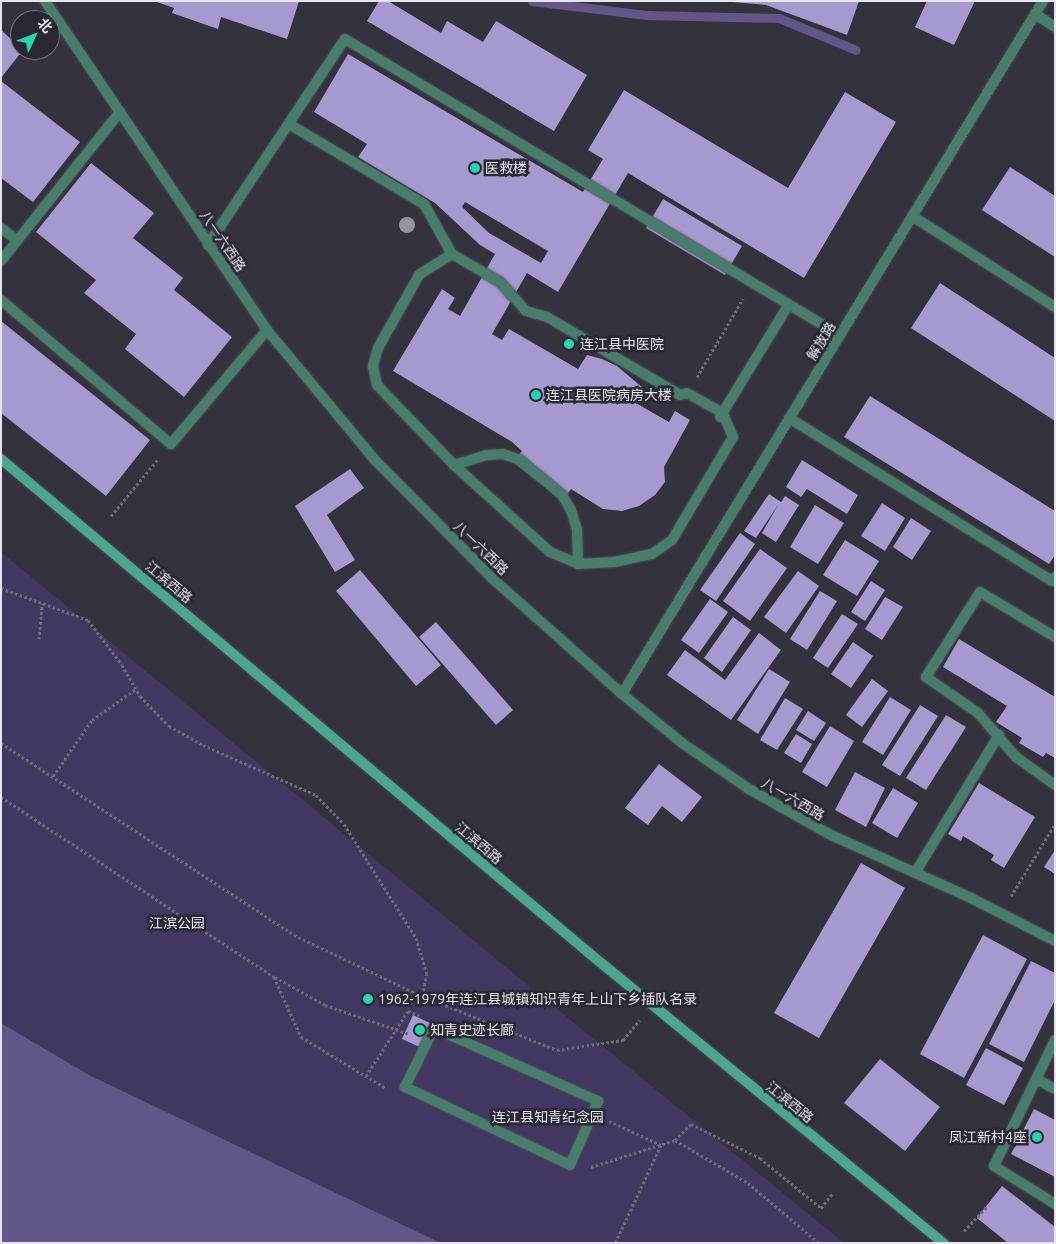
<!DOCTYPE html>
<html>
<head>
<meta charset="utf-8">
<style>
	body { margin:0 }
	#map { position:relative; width:1056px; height:1244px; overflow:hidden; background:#34323d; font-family:Ubuntu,"Noto Sans SC",sans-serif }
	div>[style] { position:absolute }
	.green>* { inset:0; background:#423761 }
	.water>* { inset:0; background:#625587 }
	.stream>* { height:9px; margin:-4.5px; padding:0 4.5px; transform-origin:4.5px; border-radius:4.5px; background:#625587 }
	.building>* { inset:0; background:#a699cf }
	.path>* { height:3px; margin-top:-1.5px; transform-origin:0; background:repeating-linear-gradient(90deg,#6e6c76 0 2.5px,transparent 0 5px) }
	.roads { filter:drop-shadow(0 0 1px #504e59) drop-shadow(0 0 1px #504e59) }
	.service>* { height:10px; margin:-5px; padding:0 5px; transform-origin:5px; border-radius:5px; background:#487c6c }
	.pedestrian>* { height:10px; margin:-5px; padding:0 5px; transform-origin:5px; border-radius:5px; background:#487c6c }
	.minor>* { height:10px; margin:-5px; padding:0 5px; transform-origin:5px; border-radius:5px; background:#487c6c }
	.tertiary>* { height:10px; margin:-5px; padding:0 5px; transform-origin:5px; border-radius:5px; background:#487c6c }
	.secondary>* { height:10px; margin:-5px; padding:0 5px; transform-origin:5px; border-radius:5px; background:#4ca58c }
	.trees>* { width:16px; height:16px; margin:-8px; border-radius:50%; background:#9593a1 }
	.dots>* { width:14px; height:14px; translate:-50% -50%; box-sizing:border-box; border:2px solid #2a2833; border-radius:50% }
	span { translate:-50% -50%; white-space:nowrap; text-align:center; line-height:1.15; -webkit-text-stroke:5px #2a2833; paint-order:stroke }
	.poi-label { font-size:14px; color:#e6e4ec }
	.left { translate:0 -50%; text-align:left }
	.right { translate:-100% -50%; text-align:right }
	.street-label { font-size:14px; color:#e6e4ec }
	.park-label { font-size:14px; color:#e5e2f2 }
	.frame { position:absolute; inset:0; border:2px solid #e6e4ec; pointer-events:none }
	.north { position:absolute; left:10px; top:10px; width:50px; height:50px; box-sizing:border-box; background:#2a2833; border:1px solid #75737d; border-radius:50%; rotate:47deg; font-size:14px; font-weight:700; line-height:20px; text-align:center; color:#e6e4ec }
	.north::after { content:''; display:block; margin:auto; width:18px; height:22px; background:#26d5ae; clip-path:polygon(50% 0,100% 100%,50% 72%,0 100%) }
</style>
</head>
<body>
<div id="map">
	<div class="green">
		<i style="clip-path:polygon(1px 552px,562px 1013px,844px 1243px,441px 1243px,89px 1075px,1px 1023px)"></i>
	</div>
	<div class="water">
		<i style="clip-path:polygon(1px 1023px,89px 1075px,441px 1243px,1px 1243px)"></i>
	</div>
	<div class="stream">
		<i style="left:532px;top:1px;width:115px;rotate:7deg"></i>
		<i style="left:646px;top:15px;width:133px;rotate:1.3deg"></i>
		<i style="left:779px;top:18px;width:83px;rotate:22.6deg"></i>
	</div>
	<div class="building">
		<i style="clip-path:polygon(154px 1px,299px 1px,287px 39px,221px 17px,218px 29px,172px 13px,174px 8px)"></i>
		<i style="clip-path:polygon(379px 1px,388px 1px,441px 33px,447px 21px,483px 42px,496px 21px,587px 75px,554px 131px,367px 21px)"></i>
		<i style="clip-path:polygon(722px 1px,859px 1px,847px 35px,766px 5px)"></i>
		<i style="clip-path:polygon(927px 1px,975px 1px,954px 45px,915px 27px)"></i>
		<i style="clip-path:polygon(1px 30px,23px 50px,1px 78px)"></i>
		<i style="clip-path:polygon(evenodd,348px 54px,583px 192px,603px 159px,588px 150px,624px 90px,788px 188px,845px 92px,896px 122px,804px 278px,628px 173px,558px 292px,527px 273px,492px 334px,502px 340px,509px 329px,578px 369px,587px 355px,602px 359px,617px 366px,643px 388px,634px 402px,669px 422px,675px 411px,690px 420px,664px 467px,665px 482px,655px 495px,639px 506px,622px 511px,603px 509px,571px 489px,562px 501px,513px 462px,522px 451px,512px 442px,393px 371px,442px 289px,455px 298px,448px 309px,460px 316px,495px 254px,480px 245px,435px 203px,358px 157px,367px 144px,314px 112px,348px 54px,465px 202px,548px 251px,541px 263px,489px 233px,462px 207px,465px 202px)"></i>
		<i style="clip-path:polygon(1px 81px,80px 142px,33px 202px,1px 178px)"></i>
		<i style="clip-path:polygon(91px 163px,154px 213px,133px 238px,183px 278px,174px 290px,232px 337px,184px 397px,125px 349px,136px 334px,84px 293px,96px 280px,36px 232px)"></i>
		<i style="clip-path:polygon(1010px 167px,1055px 196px,1055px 257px,982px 210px)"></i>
		<i style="clip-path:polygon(663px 199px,742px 246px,725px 275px,646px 228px)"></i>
		<i style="clip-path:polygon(940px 283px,1055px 358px,1055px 421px,911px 328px)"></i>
		<i style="clip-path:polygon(1px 321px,150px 440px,106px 496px,1px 413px)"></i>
		<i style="clip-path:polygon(870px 396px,1055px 511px,1055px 555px,1049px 564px,844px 437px)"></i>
		<i style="clip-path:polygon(802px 460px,858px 495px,847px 514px,807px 489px,801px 497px,786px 487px)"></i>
		<i style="clip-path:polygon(350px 469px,364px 488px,327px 515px,355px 560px,335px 572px,295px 506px)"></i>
		<i style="clip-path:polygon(769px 494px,781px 502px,785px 496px,799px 505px,776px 542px,762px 533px,778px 505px,756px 538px,744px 531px)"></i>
		<i style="clip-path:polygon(882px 503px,905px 518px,885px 551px,861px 536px)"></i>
		<i style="clip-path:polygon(815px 505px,844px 523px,818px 564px,790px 547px)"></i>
		<i style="clip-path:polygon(911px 518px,931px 531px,912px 560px,893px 547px)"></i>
		<i style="clip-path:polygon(740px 533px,755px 544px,716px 601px,700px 590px)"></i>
		<i style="clip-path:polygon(845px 540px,879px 561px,857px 596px,823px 575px)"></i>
		<i style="clip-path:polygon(760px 549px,787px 568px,750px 621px,723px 601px)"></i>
		<i style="clip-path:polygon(360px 570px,441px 665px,416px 686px,336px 591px)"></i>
		<i style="clip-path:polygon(798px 571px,819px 586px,786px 633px,764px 617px)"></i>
		<i style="clip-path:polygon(871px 581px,885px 590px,865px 621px,851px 612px)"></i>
		<i style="clip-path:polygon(820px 591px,837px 601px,807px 650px,790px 639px)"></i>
		<i style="clip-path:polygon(885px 597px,903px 607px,882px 640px,865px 629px)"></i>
		<i style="clip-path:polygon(710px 599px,728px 612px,699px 653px,681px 640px)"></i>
		<i style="clip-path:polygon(842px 614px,858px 624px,828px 668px,813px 658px)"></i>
		<i style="clip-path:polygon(733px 617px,751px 630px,722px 672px,704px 658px)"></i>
		<i style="clip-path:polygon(436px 622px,513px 710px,496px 725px,419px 637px)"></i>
		<i style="clip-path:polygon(759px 633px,781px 650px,731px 720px,667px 675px,685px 650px,725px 680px)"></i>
		<i style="clip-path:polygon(959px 639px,1055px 697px,1055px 758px,1046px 753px,1043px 757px,1019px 743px,1022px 738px,996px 722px,1007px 706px,943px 667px)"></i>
		<i style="clip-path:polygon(853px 642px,873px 656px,851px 688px,831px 674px)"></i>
		<i style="clip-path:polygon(769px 669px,790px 682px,758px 734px,737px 720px)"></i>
		<i style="clip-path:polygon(872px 679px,888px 691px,862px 727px,846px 715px)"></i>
		<i style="clip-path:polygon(890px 697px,911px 710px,883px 755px,862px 742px)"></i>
		<i style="clip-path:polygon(785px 698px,803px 709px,777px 750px,760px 740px)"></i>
		<i style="clip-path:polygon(920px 705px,938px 716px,900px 776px,882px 765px)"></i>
		<i style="clip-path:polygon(808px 711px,826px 723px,814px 741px,796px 730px)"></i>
		<i style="clip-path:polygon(946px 715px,966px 727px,926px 790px,906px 778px)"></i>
		<i style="clip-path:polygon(830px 726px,854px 741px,827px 787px,802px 772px)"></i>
		<i style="clip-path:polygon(796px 734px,812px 744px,801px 763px,784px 753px)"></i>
		<i style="clip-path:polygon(659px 764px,702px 797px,682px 822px,662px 806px,648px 825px,625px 808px)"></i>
		<i style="clip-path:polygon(855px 772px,885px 788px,866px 827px,835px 810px)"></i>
		<i style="clip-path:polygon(979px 783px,1035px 817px,1004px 868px,991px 860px,994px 855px,963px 836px,961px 841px,948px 834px)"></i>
		<i style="clip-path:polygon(893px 788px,918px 803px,897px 838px,872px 823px)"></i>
		<i style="clip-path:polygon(1055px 850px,1055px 874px,1044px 867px)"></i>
		<i style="clip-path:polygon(861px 863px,905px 888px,819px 1038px,774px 1013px)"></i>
		<i style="clip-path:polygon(983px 935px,1027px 959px,964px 1078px,920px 1054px)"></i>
		<i style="clip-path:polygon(1031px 961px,1055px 973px,1055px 1000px,1024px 1062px,989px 1044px)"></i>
		<i style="clip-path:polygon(413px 1015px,436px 1026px,426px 1050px,402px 1039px)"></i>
		<i style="clip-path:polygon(986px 1048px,1023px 1068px,1004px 1105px,966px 1085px)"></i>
		<i style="clip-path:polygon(880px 1059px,940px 1107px,905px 1151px,844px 1103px)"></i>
		<i style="clip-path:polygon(1034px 1109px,1055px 1120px,1055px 1177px,1011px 1154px)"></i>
		<i style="clip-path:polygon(1002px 1186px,1055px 1227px,1055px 1243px,1008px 1243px,977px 1218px)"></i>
	</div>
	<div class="path">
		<i style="left:697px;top:377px;width:91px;rotate:-59.5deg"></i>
		<i style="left:111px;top:516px;width:74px;rotate:-50.5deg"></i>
		<i style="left:1px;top:588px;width:93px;rotate:20.2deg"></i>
		<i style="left:88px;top:620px;width:56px;rotate:52.9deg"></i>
		<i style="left:122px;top:665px;width:36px;rotate:60deg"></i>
		<i style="left:140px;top:696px;width:42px;rotate:46deg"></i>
		<i style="left:169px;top:726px;width:39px;rotate:29deg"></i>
		<i style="left:203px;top:745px;width:124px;rotate:23.9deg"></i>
		<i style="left:316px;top:795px;width:40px;rotate:46deg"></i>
		<i style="left:344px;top:824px;width:135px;rotate:57.7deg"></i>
		<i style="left:416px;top:938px;width:37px;rotate:73deg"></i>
		<i style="left:427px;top:973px;width:24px;rotate:102deg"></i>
		<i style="left:39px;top:639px;width:36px;rotate:-85deg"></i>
		<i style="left:1px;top:743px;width:350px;rotate:33.2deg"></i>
		<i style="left:294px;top:935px;width:142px;rotate:25.5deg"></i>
		<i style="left:422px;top:996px;width:145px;rotate:21.8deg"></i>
		<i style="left:557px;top:1050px;width:67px;rotate:-8.6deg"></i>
		<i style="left:623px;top:1040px;width:26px;rotate:-50deg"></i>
		<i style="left:53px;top:776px;width:68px;rotate:-55.1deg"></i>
		<i style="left:92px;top:720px;width:54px;rotate:-35.2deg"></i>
		<i style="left:1px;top:797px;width:327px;rotate:33.4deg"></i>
		<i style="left:274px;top:977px;width:66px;rotate:65.8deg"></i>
		<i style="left:301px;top:1037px;width:99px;rotate:31deg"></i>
		<i style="left:1011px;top:896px;width:84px;rotate:-58.6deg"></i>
		<i style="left:275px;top:977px;width:57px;rotate:29.2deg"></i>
		<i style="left:325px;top:1005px;width:89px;rotate:19deg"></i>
		<i style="left:366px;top:1076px;width:77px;rotate:-57.1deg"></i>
		<i style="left:408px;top:1011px;width:12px;rotate:20deg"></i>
		<i style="left:609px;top:1121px;width:57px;rotate:24.8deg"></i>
		<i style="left:661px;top:1145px;width:108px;rotate:115.1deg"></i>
		<i style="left:675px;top:1140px;width:23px;rotate:-45deg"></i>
		<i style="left:691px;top:1124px;width:77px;rotate:26.2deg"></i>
		<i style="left:760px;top:1158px;width:79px;rotate:39.3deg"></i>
		<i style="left:821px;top:1208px;width:18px;rotate:-52deg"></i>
		<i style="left:591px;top:1167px;width:88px;rotate:-17.8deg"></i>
		<i style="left:675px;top:1140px;width:85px;rotate:30.5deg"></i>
		<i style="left:748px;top:1183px;width:93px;rotate:40.2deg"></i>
		<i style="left:964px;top:1231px;width:33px;rotate:-47deg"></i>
	</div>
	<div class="roads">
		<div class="service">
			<i style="left:1035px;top:14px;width:24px;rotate:33deg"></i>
			<i style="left:289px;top:124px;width:157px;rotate:30.7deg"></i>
			<i style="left:424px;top:204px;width:57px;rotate:60.8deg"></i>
			<i style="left:452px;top:254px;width:39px;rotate:148deg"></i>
			<i style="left:419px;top:275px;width:84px;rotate:119.3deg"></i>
			<i style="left:378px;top:348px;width:19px;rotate:106deg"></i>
			<i style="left:373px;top:366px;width:19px;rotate:78deg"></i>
			<i style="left:377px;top:385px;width:111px;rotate:46.1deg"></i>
			<i style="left:454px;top:465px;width:130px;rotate:42.2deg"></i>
			<i style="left:550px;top:552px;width:30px;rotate:23deg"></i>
			<i style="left:578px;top:564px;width:36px;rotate:-3deg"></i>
			<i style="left:614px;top:562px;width:39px;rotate:-12deg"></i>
			<i style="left:652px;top:554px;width:24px;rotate:-35deg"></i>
			<i style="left:672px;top:540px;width:120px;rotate:-59.4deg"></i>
			<i style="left:733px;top:437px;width:26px;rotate:-113deg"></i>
			<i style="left:208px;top:245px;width:247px;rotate:-56.4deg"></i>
			<i style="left:345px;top:39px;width:577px;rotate:30.88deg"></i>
			<i style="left:720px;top:417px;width:132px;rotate:-58.6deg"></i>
			<i style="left:789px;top:418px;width:309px;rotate:31.8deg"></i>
			<i style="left:1052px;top:581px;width:5px;rotate:-53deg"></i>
			<i style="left:454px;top:465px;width:34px;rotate:-17deg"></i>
			<i style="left:486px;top:455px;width:17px;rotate:-3deg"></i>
			<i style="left:503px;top:454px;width:18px;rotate:19deg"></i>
			<i style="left:520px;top:460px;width:55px;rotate:39.8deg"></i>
			<i style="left:562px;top:495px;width:17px;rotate:59deg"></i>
			<i style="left:571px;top:510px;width:21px;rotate:73deg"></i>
			<i style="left:577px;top:530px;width:34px;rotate:88deg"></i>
		</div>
		<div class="pedestrian">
			<i style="left:452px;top:254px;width:56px;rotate:30.3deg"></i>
			<i style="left:500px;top:282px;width:39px;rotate:48deg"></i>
			<i style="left:526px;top:311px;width:22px;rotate:16deg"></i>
			<i style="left:547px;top:317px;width:154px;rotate:30.4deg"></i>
			<i style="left:680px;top:395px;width:7px;rotate:-16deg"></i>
			<i style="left:687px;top:393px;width:41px;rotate:29.1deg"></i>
			<i style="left:434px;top:1028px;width:180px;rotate:24deg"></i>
			<i style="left:598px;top:1101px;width:70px;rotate:113.6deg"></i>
			<i style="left:570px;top:1165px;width:183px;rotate:-154.7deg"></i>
			<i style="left:405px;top:1087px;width:66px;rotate:-63.8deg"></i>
		</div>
		<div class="minor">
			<i style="left:912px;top:216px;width:169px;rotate:32.5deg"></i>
			<i style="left:1px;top:228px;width:20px;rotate:37deg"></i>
			<i style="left:1px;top:261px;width:191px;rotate:-51.4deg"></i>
			<i style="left:1px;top:300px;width:223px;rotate:40.3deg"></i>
			<i style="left:171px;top:444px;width:149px;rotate:-49.9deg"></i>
			<i style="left:1055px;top:637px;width:87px;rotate:-149deg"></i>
			<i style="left:980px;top:592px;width:101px;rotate:122.4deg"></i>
			<i style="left:926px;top:677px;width:63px;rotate:34.7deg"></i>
			<i style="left:978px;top:713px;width:58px;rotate:49.2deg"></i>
			<i style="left:1016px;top:757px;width:48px;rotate:35.7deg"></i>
			<i style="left:915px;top:873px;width:162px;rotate:-58.7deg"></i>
			<i style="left:1055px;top:1040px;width:140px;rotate:115.8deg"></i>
			<i style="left:994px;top:1166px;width:72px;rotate:31.9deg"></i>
			<i style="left:1036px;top:1079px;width:21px;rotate:28deg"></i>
		</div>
		<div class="tertiary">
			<i style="left:45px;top:1px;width:397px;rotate:56deg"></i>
			<i style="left:267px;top:330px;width:169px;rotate:50.3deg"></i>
			<i style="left:375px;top:460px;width:168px;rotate:45.2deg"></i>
			<i style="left:493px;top:579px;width:173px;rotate:41.7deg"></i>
			<i style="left:622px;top:694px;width:77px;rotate:39.2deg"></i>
			<i style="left:682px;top:743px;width:81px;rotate:34.5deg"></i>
			<i style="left:749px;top:789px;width:94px;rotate:29.3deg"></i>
			<i style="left:831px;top:835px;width:154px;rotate:24.2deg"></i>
			<i style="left:971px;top:898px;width:94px;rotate:27.1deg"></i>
			<i style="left:622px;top:694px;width:811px;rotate:-58.72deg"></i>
		</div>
		<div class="secondary">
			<i style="left:1px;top:459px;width:768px;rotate:40.03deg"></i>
			<i style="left:589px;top:953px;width:458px;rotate:39.3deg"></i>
		</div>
	</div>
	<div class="trees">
		<i style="left:407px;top:225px"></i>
	</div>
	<div class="dots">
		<i style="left:475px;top:168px;background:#26d5ae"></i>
		<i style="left:569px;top:344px;background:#26d5ae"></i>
		<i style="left:536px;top:395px;background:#26d5ae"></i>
		<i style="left:368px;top:999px;background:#26d5ae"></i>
		<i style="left:420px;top:1030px;background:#26d5ae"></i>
		<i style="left:1037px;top:1137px;background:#26d5ae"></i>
	</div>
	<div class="poi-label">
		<span class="left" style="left:485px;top:168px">医救楼</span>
		<span class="left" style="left:580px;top:344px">连江县中医院</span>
		<span class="left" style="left:546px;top:395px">连江县医院病房大楼</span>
		<span class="left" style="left:378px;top:999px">1962-1979年连江县城镇知识青年上山下乡插队名录</span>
		<span class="left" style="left:430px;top:1030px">知青史迹长廊</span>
		<span class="right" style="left:1027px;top:1137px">凤江新村4座</span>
	</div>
	<div class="street-label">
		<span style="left:223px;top:241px;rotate:56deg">八一六西路</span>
		<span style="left:821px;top:341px;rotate:-59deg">解放路</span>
		<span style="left:481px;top:548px;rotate:44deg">八一六西路</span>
		<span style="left:169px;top:582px;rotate:40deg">江滨西路</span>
		<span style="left:793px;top:799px;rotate:30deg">八一六西路</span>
		<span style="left:479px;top:843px;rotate:40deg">江滨西路</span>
		<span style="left:790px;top:1102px;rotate:39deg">江滨西路</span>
	</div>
	<div class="park-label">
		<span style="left:177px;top:923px">江滨公园</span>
		<span style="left:548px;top:1117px">连江县知青纪念园</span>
	</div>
	<div class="frame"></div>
	<div class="north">北</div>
</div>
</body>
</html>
